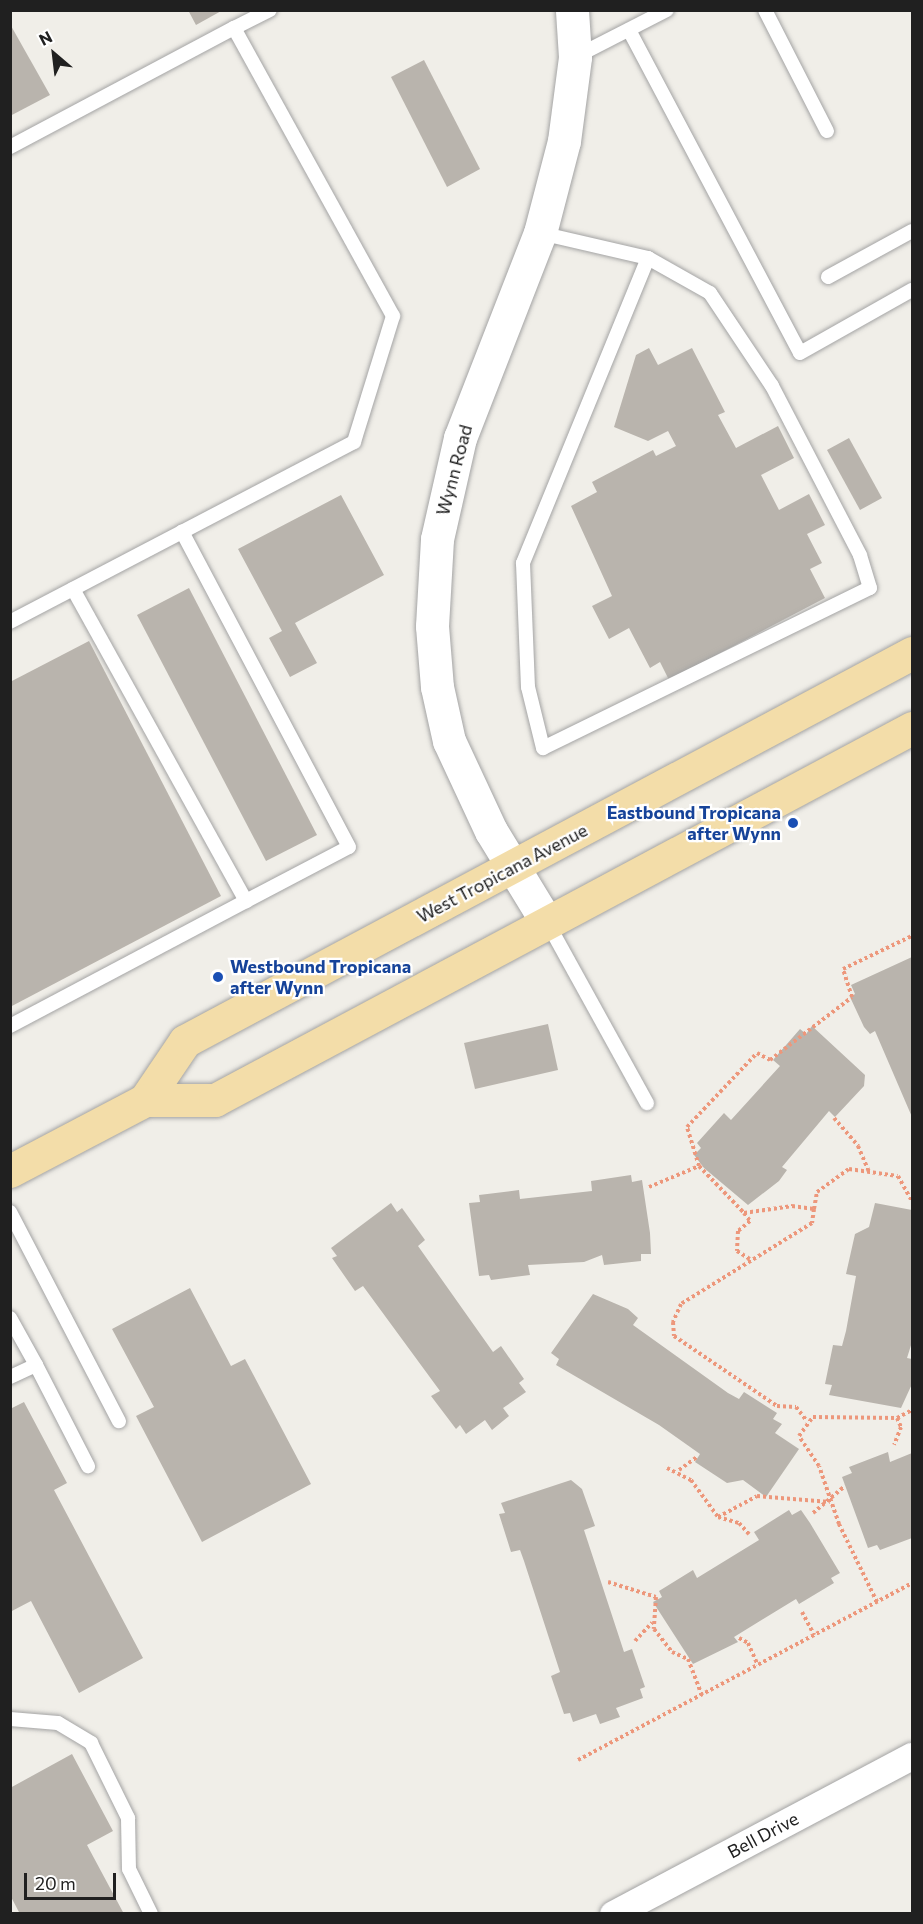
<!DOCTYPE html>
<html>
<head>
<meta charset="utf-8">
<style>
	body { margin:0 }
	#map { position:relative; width:923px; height:1924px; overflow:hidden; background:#f0eee8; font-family:Commissioner,sans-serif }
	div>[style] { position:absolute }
	.building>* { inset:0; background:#b9b4ad }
	.path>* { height:4px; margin-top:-2px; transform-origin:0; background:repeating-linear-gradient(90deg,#ed977b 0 3px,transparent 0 6px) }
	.roads { filter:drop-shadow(0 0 2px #a4a4a4) drop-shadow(0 0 2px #a4a4a4) }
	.service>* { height:14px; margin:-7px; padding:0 7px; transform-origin:7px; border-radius:7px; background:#fff }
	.minor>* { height:27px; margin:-13.5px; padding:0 13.5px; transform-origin:13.5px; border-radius:13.5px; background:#fff }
	.tertiary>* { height:33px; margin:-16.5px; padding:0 16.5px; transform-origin:16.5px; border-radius:16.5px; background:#fff }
	.primary>* { height:33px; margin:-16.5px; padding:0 16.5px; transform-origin:16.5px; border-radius:16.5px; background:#f3dda9 }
	.dots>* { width:16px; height:16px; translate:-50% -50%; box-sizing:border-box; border:3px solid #fff; border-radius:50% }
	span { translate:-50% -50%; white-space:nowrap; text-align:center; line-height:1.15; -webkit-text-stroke:4.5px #fff; paint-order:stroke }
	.street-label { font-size:18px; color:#202020 }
	.transit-label { font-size:18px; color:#164399; font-weight:700 }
	.right { translate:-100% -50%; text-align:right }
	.left { translate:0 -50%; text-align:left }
	.frame { position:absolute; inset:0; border:12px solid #202020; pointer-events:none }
	.north { position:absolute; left:24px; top:24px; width:60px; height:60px; -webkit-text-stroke:4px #fff; paint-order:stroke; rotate:332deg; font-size:16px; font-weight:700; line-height:24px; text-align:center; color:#202020 }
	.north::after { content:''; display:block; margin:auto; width:21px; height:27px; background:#202020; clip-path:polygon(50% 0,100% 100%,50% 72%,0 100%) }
	.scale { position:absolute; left:24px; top:1873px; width:92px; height:27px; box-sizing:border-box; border:3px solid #202020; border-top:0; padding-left:8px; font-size:18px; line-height:21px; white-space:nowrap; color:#202020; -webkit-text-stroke:4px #fff; paint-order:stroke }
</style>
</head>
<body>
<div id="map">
	<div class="building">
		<i style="clip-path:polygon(188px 10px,223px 10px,196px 25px)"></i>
		<i style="clip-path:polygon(10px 24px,50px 95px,10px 116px)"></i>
		<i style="clip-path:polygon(424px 60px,480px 169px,447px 187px,391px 77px)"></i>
		<i style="clip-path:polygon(649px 348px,658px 365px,692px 348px,725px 412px,718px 415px,736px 448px,778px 426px,794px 458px,761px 475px,779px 510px,809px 494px,825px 525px,807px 534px,822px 563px,810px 569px,825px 598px,669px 680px,660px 662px,650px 668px,629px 628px,609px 639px,592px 606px,612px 596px,571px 506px,597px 492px,592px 482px,653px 450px,656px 456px,676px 446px,668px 431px,648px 441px,614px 427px,636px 355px)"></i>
		<i style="clip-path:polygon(849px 438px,882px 498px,860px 510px,827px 450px)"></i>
		<i style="clip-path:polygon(341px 495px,384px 575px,295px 623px,317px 663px,290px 677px,269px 638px,282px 631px,238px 549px)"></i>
		<i style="clip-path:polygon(189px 588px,317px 835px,266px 861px,137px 615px)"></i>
		<i style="clip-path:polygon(89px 641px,221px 896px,10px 1007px,10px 682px)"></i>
		<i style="clip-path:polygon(912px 957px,912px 1117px,875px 1031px,870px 1034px,864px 1027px,850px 997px,855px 994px,851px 985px)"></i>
		<i style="clip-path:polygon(548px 1024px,558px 1070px,475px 1089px,464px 1043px)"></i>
		<i style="clip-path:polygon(812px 1026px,865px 1075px,864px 1086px,835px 1117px,829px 1111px,782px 1167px,787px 1170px,779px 1181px,748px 1205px,704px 1168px,694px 1155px,701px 1148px,697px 1143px,724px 1113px,731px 1120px,780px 1066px,773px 1060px,800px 1029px,806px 1034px)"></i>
		<i style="clip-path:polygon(631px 1175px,632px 1182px,642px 1180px,650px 1233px,651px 1254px,641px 1254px,641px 1261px,604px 1265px,602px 1255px,584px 1262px,528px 1265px,530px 1275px,491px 1280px,489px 1275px,479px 1276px,469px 1203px,480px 1202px,479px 1195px,519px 1190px,520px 1199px,592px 1191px,591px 1181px)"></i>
		<i style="clip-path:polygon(391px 1203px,397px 1212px,402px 1208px,425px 1240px,418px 1246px,493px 1352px,501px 1346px,524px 1379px,519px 1383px,526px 1392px,503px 1408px,509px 1416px,492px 1430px,485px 1420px,466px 1434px,460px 1425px,456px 1429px,431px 1396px,440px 1391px,363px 1286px,355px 1291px,332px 1258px,337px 1256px,331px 1248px)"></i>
		<i style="clip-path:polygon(875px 1203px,912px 1210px,912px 1342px,907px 1358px,912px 1359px,912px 1384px,901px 1408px,829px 1395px,832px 1385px,825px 1384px,833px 1345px,842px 1346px,846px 1331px,856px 1276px,846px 1274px,855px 1234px,869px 1227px)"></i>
		<i style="clip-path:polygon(190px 1288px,231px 1366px,245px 1359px,311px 1484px,202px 1542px,136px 1416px,154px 1407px,112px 1329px)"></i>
		<i style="clip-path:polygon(593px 1294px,628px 1309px,638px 1318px,633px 1325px,728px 1393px,739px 1399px,744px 1392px,777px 1413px,773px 1419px,782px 1424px,775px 1433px,799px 1449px,766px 1497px,743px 1480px,727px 1483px,695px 1462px,700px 1454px,659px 1425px,556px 1365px,559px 1359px,551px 1353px)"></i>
		<i style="clip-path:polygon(24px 1402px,67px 1483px,54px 1490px,143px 1658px,79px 1693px,31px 1601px,10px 1612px,10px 1409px)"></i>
		<i style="clip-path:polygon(888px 1452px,890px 1462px,912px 1453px,912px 1538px,880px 1550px,877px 1545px,868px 1548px,842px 1477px,852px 1473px,849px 1467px)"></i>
		<i style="clip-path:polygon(571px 1480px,582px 1489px,595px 1526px,584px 1530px,624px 1652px,632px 1649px,645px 1687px,640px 1689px,643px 1698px,616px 1708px,620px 1717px,600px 1724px,596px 1714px,573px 1722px,570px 1713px,564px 1714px,551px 1676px,560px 1672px,524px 1561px,520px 1550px,511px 1552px,499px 1514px,505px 1513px,501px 1503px)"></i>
		<i style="clip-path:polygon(789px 1510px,792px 1515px,801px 1510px,810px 1523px,840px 1573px,831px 1578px,834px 1583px,799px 1604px,796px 1599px,734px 1637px,738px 1642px,693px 1664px,653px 1602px,662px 1597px,659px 1591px,693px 1570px,697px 1578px,759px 1540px,754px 1532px)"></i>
		<i style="clip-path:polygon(72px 1754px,113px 1831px,87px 1845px,124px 1914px,20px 1914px,10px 1895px,10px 1788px)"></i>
	</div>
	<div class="path">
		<i style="left:834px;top:1118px;width:37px;rotate:49deg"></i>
		<i style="left:858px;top:1146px;width:28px;rotate:67deg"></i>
		<i style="left:699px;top:1166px;width:41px;rotate:-107.1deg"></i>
		<i style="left:687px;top:1127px;width:102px;rotate:-46.6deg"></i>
		<i style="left:757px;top:1053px;width:15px;rotate:28deg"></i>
		<i style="left:770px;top:1060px;width:103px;rotate:-37.5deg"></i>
		<i style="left:852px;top:997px;width:29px;rotate:-108deg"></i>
		<i style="left:843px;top:969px;width:76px;rotate:-25.6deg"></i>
		<i style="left:649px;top:1187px;width:54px;rotate:-22.8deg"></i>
		<i style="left:699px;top:1166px;width:65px;rotate:46.2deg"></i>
		<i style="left:744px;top:1213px;width:49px;rotate:-8.3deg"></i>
		<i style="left:792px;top:1206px;width:22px;rotate:8deg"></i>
		<i style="left:814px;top:1209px;width:14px;rotate:98deg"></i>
		<i style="left:812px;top:1223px;width:154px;rotate:148.3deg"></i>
		<i style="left:681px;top:1304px;width:20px;rotate:114deg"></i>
		<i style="left:673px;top:1322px;width:14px;rotate:86deg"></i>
		<i style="left:674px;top:1336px;width:125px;rotate:34.2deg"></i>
		<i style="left:777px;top:1406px;width:19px;rotate:3deg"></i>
		<i style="left:796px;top:1407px;width:18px;rotate:52deg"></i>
		<i style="left:814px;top:1209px;width:17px;rotate:-80deg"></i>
		<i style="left:817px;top:1192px;width:39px;rotate:-36deg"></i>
		<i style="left:849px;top:1169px;width:49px;rotate:8.1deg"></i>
		<i style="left:898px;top:1176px;width:29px;rotate:61deg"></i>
		<i style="left:744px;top:1213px;width:10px;rotate:53deg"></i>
		<i style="left:750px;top:1221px;width:16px;rotate:140deg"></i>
		<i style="left:738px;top:1231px;width:20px;rotate:93deg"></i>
		<i style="left:737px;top:1251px;width:15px;rotate:32deg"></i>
		<i style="left:897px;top:1418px;width:17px;rotate:-28deg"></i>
		<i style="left:667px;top:1468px;width:27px;rotate:27deg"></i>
		<i style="left:691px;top:1480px;width:46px;rotate:53.9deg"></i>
		<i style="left:718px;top:1517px;width:22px;rotate:16deg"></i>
		<i style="left:739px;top:1523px;width:15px;rotate:48deg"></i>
		<i style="left:679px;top:1470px;width:22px;rotate:-36deg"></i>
		<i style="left:813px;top:1513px;width:42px;rotate:-40.2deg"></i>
		<i style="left:718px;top:1517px;width:44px;rotate:-28.3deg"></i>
		<i style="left:757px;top:1496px;width:73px;rotate:4.7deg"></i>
		<i style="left:608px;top:1582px;width:50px;rotate:17.4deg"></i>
		<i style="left:656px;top:1597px;width:32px;rotate:94deg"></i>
		<i style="left:654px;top:1629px;width:29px;rotate:52deg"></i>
		<i style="left:672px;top:1652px;width:17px;rotate:24deg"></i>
		<i style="left:688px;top:1659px;width:39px;rotate:69deg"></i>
		<i style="left:877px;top:1602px;width:87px;rotate:-116deg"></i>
		<i style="left:839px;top:1524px;width:61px;rotate:-109deg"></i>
		<i style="left:819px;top:1466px;width:36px;rotate:-124deg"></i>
		<i style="left:799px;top:1436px;width:24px;rotate:-54deg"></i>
		<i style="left:813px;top:1417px;width:84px;rotate:0.7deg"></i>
		<i style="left:897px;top:1418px;width:10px;rotate:66deg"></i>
		<i style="left:901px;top:1427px;width:19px;rotate:111deg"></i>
		<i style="left:802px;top:1612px;width:26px;rotate:62deg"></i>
		<i style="left:739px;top:1638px;width:10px;rotate:29deg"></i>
		<i style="left:748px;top:1643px;width:24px;rotate:66deg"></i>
		<i style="left:635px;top:1641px;width:25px;rotate:-47deg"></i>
		<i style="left:578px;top:1760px;width:378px;rotate:-27.9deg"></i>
	</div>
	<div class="roads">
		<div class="service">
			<i style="left:765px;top:10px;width:136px;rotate:62.9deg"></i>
			<i style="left:234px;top:28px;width:40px;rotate:-26.6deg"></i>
			<i style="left:629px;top:30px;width:365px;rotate:62.1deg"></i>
			<i style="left:800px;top:353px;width:129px;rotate:-29.4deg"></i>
			<i style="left:575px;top:57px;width:103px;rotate:-27.1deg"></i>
			<i style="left:10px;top:147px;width:254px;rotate:-28deg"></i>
			<i style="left:234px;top:28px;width:329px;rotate:61.1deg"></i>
			<i style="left:393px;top:316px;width:132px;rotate:107.2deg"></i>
			<i style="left:354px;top:442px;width:388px;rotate:152.4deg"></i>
			<i style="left:540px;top:233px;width:111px;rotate:13deg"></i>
			<i style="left:648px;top:258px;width:330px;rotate:112.3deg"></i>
			<i style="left:523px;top:563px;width:124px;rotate:87.7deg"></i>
			<i style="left:528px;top:687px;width:63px;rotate:76.2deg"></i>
			<i style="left:543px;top:748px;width:364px;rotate:-26.1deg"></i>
			<i style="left:870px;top:588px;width:34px;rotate:-107deg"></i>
			<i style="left:860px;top:555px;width:191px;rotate:-117.5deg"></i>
			<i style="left:772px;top:386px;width:112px;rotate:-123.7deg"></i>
			<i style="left:710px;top:293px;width:71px;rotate:-150.6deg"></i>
			<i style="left:828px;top:277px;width:96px;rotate:-28.7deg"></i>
			<i style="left:73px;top:589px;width:357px;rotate:61deg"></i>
			<i style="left:246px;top:901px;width:116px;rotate:-27.7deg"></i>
			<i style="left:349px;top:847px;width:357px;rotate:-117.9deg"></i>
			<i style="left:547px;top:922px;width:207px;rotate:61.1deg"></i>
			<i style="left:10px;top:1026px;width:267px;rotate:-27.9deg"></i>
			<i style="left:10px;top:1212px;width:236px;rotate:62.5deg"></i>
			<i style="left:10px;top:1318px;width:54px;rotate:61deg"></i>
			<i style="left:36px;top:1365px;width:29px;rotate:155deg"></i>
			<i style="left:36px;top:1365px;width:114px;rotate:62.8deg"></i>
			<i style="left:10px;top:1719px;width:48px;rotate:4.8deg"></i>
			<i style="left:58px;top:1723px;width:39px;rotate:31deg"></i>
			<i style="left:91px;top:1743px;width:84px;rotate:63.7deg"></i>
			<i style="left:128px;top:1818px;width:51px;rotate:88.9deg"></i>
			<i style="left:129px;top:1869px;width:50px;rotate:63.9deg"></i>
		</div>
		<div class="minor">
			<i style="left:613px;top:1914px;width:338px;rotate:-27.9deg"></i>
		</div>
		<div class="tertiary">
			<i style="left:546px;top:921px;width:105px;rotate:-121.4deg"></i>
			<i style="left:491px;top:831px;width:99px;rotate:-115deg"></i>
			<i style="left:449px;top:741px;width:55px;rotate:-102.5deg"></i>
			<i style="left:437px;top:687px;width:61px;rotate:-94.7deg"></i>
			<i style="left:432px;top:626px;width:87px;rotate:-86.7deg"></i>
			<i style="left:437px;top:539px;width:104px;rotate:-77.2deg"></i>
			<i style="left:460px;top:438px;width:220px;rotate:-68.7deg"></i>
			<i style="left:540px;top:233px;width:95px;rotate:-75.4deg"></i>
			<i style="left:564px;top:141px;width:85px;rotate:-82.5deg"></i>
			<i style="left:575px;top:57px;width:47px;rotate:-93.7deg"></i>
		</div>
		<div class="primary">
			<i style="left:145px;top:1100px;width:71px;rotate:-55.9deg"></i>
			<i style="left:185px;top:1041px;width:824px;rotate:-28.09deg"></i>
			<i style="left:10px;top:1171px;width:153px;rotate:-27.7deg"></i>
			<i style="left:145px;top:1100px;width:70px"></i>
			<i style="left:215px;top:1100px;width:790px;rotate:-28.09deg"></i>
		</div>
	</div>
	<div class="dots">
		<i style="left:793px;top:823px;background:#1a4fb4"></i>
		<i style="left:218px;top:977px;background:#1a4fb4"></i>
	</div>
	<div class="street-label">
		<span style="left:454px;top:470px;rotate:-75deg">Wynn Road</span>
		<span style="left:502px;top:873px;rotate:-28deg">West Tropicana Avenue</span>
		<span style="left:763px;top:1835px;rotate:-28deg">Bell Drive</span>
	</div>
	<div class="transit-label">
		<span class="right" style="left:781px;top:823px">Eastbound Tropicana<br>after Wynn</span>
		<span class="left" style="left:230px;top:977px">Westbound Tropicana<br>after Wynn</span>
	</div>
	<div class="frame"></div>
	<div class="north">N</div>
	<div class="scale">20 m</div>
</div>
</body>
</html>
